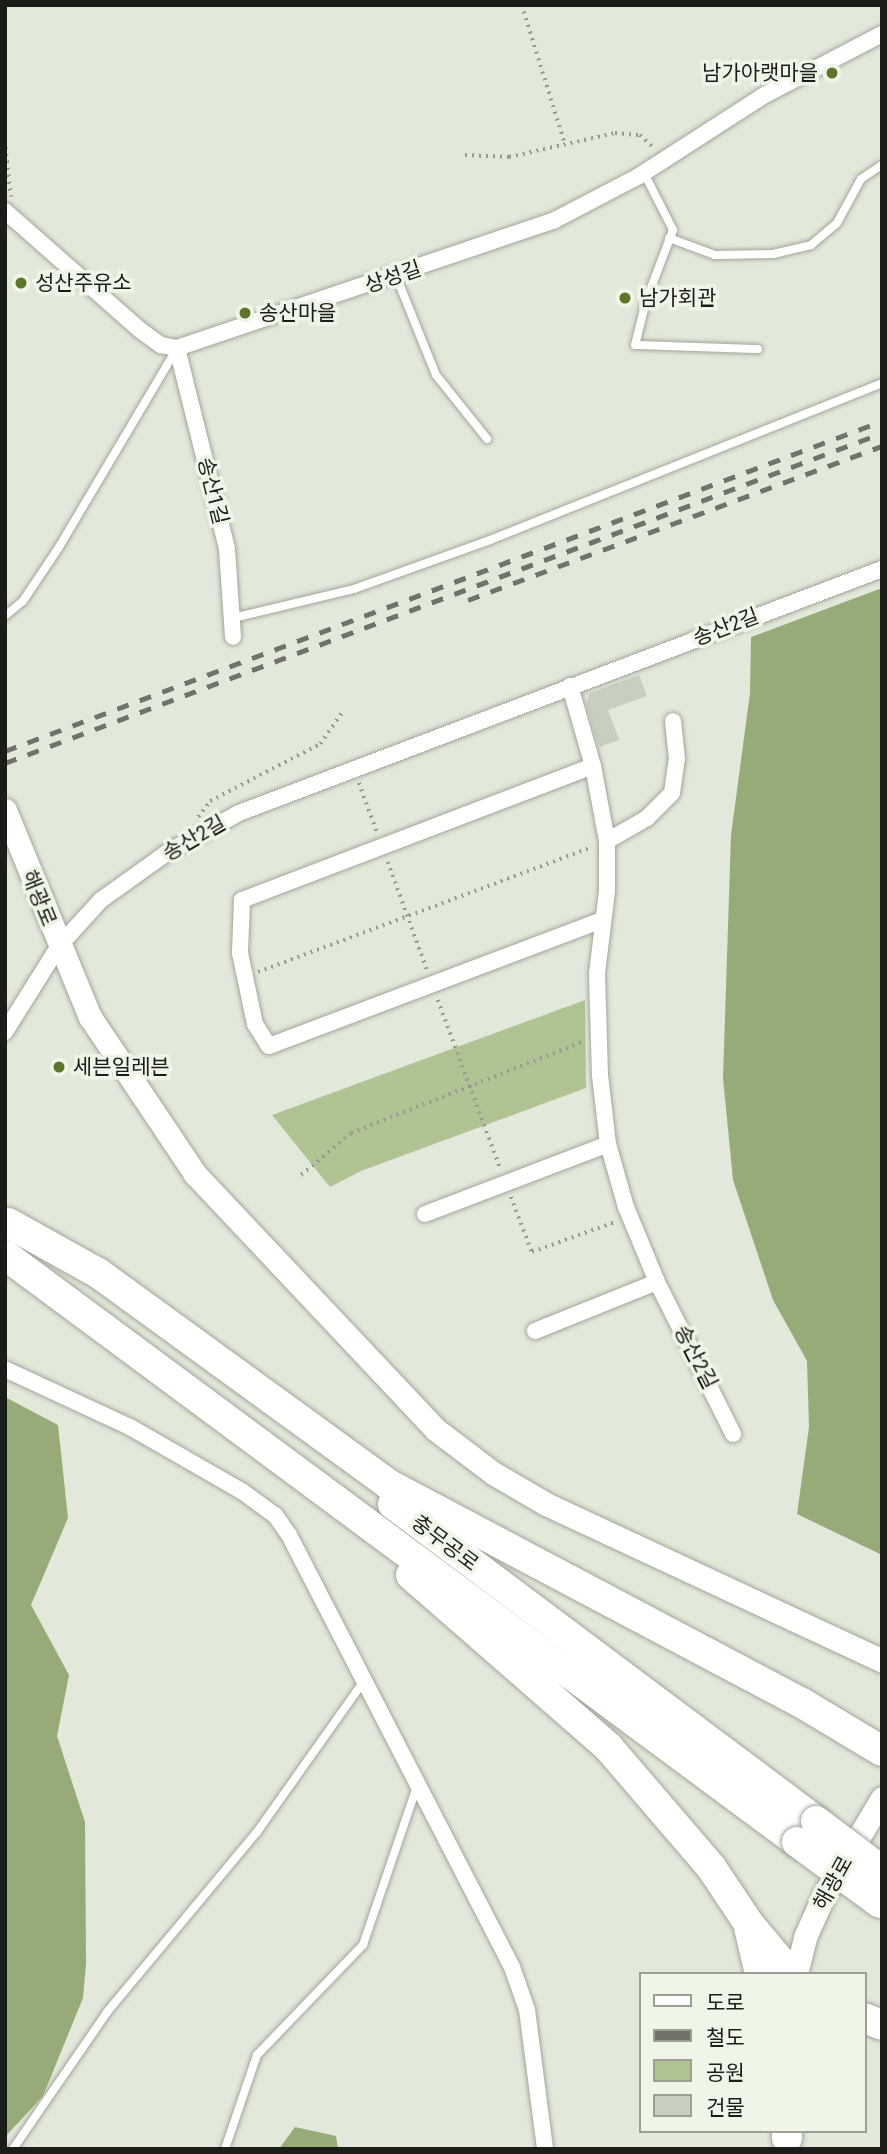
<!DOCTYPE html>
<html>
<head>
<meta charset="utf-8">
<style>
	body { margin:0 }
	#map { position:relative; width:887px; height:2154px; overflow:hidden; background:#e2e8da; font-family:"Roboto Condensed","Noto Sans KR",sans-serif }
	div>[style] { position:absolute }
	.green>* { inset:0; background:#b0c393 }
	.forest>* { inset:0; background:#97ab78 }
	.building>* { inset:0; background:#c8cec0 }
	.path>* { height:3.5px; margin-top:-1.75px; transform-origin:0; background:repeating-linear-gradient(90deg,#979c91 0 2px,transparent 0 7px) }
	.roads { filter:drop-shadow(0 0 2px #a1a799) drop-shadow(0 0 2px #a1a799) }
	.lane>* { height:8px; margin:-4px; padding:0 4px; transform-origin:4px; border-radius:4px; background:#fff }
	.street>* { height:16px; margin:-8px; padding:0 8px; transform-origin:8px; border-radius:8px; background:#fff }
	.secondary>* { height:23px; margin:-11.5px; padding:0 11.5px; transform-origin:11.5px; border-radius:11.5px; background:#fff }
	.highway>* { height:30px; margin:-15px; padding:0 15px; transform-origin:15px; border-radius:15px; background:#fff }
	.rail>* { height:5px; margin-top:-2.5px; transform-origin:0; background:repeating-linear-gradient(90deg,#70736a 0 12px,transparent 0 24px) }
	.bridges { filter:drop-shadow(0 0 2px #a1a799) drop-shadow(0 0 2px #a1a799) }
	.highway-bridge>* { height:30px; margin:-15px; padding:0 15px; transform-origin:15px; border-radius:15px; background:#fff }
	.dots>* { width:19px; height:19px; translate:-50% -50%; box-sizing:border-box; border:4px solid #f0f6e7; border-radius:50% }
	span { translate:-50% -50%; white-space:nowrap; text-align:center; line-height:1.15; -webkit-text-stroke:7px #f0f6e7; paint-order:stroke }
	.poi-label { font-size:21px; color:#1b1d18 }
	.right { translate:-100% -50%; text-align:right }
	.left { translate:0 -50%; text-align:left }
	.street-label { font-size:21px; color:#1b1d18 }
	.frame { position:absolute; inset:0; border:7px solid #1b1d18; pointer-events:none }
	.legend { position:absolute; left:639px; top:1972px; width:228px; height:161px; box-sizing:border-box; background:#f0f6e7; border:2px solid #9b9f94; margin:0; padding:9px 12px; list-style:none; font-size:21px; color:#1b1d18 }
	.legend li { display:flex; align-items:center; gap:14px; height:35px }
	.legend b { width:35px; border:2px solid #9b9f94 }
</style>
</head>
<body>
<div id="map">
	<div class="green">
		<i style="clip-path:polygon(585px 1000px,586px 1088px,361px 1171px,330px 1187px,272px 1115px)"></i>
	</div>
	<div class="forest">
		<i style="clip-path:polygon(882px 588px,882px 1555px,797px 1514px,809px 1427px,807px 1361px,773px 1300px,733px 1180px,723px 1078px,731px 835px,750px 693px,751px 637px)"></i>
		<i style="clip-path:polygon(5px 1397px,58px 1425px,68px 1518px,31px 1605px,69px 1675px,57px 1736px,85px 1822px,86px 1964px,83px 1998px,43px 2096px,5px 2137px)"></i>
		<i style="clip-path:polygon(295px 2127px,336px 2136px,338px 2149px,279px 2149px)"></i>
	</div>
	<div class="building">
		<i style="clip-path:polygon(639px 675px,647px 696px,608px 710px,619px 740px,599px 747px,586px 703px,590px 693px)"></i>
	</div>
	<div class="path">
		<i style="left:522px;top:5px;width:142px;rotate:72.8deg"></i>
		<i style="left:5px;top:140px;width:57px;rotate:84deg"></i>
		<i style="left:465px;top:155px;width:44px;rotate:2.6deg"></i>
		<i style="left:509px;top:157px;width:109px;rotate:-12.8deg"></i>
		<i style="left:615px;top:133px;width:25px;rotate:5deg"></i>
		<i style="left:640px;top:135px;width:19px;rotate:43deg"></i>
		<i style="left:359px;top:783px;width:52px;rotate:69.8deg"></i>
		<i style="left:198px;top:817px;width:20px;rotate:-53deg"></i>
		<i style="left:210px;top:801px;width:124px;rotate:-27.4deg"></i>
		<i style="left:320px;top:744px;width:39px;rotate:-55deg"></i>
		<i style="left:388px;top:862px;width:115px;rotate:70.1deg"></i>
		<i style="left:258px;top:972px;width:357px;rotate:-20.5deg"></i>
		<i style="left:438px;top:1000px;width:181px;rotate:69.7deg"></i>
		<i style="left:301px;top:1175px;width:65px;rotate:-40deg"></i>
		<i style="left:351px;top:1133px;width:248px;rotate:-21.5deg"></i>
		<i style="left:511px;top:1197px;width:59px;rotate:69.1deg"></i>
		<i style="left:532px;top:1252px;width:88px;rotate:-19.9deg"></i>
	</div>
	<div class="roads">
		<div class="lane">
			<i style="left:644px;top:173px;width:64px;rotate:63deg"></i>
			<i style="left:673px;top:230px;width:76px;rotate:110.8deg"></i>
			<i style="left:646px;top:301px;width:45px;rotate:104deg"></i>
			<i style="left:635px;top:345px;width:123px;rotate:1.9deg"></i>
			<i style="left:669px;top:238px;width:49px;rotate:20.3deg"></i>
			<i style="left:715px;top:255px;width:58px;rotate:-1deg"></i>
			<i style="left:773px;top:254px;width:39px;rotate:-13deg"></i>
			<i style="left:811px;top:245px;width:34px;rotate:-40deg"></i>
			<i style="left:837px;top:223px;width:50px;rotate:-61.4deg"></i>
			<i style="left:861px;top:179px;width:25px;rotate:-34deg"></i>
			<i style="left:396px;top:276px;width:107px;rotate:68deg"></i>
			<i style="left:436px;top:375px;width:82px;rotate:51.4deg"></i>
			<i style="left:5px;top:616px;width:23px;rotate:-40deg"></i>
			<i style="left:23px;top:601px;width:65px;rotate:-56.3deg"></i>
			<i style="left:59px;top:547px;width:231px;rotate:-59.3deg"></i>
			<i style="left:233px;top:618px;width:124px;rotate:-13.5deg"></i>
			<i style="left:354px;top:589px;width:145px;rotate:-19.8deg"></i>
			<i style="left:490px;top:540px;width:422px;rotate:-21.8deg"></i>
			<i style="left:13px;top:2149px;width:166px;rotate:-55.5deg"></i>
			<i style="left:107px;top:2012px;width:234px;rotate:-50.2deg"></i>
			<i style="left:257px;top:1832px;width:185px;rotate:-54.7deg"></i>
			<i style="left:225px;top:2149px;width:99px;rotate:-71.2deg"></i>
			<i style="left:257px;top:2055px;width:153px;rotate:-46.1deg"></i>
			<i style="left:363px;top:1945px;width:168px;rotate:-71.2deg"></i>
		</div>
		<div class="street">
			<i style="left:5px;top:211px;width:180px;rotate:41.4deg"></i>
			<i style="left:140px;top:330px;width:26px;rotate:36deg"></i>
			<i style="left:161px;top:345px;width:16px;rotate:11deg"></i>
			<i style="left:177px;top:348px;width:399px;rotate:-18.7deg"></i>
			<i style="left:555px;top:220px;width:95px;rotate:-27.6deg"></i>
			<i style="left:639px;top:176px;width:148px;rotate:-32.8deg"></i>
			<i style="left:763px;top:96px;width:134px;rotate:-27.5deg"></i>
			<i style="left:177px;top:348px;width:207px;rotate:76deg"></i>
			<i style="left:227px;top:549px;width:88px;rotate:86.1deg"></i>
			<i style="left:570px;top:686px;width:83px;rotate:74deg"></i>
			<i style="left:593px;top:766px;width:76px;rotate:79.4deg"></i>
			<i style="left:607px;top:841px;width:50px;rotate:90deg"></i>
			<i style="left:607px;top:891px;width:84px;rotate:96.9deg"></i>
			<i style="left:597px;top:974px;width:101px;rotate:88.3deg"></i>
			<i style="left:600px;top:1075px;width:69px;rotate:83.4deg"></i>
			<i style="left:608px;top:1144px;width:66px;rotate:74.1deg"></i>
			<i style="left:626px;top:1207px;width:81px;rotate:67.5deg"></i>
			<i style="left:657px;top:1282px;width:170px;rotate:63.4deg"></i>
			<i style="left:593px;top:766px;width:376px;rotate:159.1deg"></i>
			<i style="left:242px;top:900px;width:53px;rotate:92.2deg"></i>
			<i style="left:240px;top:953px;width:73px;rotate:78.1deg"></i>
			<i style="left:255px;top:1024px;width:26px;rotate:58deg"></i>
			<i style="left:269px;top:1046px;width:357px;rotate:-20.7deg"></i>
			<i style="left:607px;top:841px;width:46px;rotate:-29.9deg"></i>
			<i style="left:647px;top:818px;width:35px;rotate:-45deg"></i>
			<i style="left:672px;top:793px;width:34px;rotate:-82deg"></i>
			<i style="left:677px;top:759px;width:38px;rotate:-96deg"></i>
			<i style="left:5px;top:1032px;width:102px;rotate:-57.9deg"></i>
			<i style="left:59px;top:946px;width:62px;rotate:-47.6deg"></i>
			<i style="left:101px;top:900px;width:82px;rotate:-35.6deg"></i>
			<i style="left:168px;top:852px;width:81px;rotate:-28.8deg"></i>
			<i style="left:239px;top:813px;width:688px;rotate:-20.78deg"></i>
			<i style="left:425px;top:1214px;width:196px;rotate:-20.9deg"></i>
			<i style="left:535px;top:1331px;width:131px;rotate:-21.9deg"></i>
			<i style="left:5px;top:1369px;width:138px;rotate:24.9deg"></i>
			<i style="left:130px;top:1427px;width:130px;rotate:29.9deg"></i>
			<i style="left:243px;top:1492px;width:39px;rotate:36deg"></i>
			<i style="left:275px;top:1515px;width:24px;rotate:55deg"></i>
			<i style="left:289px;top:1535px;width:486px;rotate:62.7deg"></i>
			<i style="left:512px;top:1967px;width:46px;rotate:70.8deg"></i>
			<i style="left:527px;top:2010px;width:140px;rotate:82.6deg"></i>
		</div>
		<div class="secondary">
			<i style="left:5px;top:810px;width:224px;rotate:67.7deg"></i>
			<i style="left:90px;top:1017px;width:189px;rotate:56.2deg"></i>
			<i style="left:195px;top:1174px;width:350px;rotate:46.7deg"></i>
			<i style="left:435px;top:1429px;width:73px;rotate:37.2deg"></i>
			<i style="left:493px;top:1473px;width:61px;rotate:30.3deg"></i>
			<i style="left:546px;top:1504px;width:371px;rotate:25deg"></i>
			<i style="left:796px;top:1974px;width:38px;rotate:-76deg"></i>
			<i style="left:805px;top:1937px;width:46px;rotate:-65.7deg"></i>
			<i style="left:824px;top:1895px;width:113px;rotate:-59.1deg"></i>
		</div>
		<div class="highway">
			<i style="left:8px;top:1223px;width:103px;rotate:29.1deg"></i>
			<i style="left:98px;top:1273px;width:359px;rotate:36deg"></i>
			<i style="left:388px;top:1484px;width:468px;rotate:27.9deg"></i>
			<i style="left:802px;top:1703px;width:93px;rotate:31deg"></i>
			<i style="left:5px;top:1255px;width:986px;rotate:36.54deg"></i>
			<i style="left:393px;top:1504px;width:529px;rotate:36.85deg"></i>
			<i style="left:411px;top:1575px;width:263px;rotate:41.1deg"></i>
			<i style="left:609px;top:1748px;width:157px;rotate:49.4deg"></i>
			<i style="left:711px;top:1867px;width:69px;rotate:56.3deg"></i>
			<i style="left:749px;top:1924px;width:65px;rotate:50deg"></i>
			<i style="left:749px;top:1927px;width:48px;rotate:76.8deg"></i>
			<i style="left:864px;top:2018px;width:19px;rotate:21deg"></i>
			<i style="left:787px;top:2138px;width:7px;rotate:-90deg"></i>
		</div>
	</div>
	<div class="rail">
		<i style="left:468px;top:600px;width:442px;rotate:-20.4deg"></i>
		<i style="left:5px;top:751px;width:937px;rotate:-20.62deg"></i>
		<i style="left:5px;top:763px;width:937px;rotate:-20.62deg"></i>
	</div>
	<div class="bridges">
		<div class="highway-bridge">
			<i style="left:816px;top:1821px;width:83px;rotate:37.1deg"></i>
			<i style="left:797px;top:1842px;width:103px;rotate:36.3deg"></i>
		</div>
	</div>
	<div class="dots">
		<i style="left:832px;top:73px;background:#5c7528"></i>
		<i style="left:21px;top:283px;background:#5c7528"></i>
		<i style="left:625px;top:298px;background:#5c7528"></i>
		<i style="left:245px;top:313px;background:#5c7528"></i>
		<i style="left:59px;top:1067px;background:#5c7528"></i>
	</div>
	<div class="poi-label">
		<span class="right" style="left:818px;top:73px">남가아랫마을</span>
		<span class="left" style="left:35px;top:283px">성산주유소</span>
		<span class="left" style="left:639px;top:298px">남가회관</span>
		<span class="left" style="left:259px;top:313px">송산마을</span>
		<span class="left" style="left:73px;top:1067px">세븐일레븐</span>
	</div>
	<div class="street-label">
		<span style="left:393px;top:277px;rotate:-19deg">상성길</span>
		<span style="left:213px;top:491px;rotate:76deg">송산1길</span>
		<span style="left:726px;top:627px;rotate:-21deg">송산2길</span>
		<span style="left:194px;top:838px;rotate:-30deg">송산2길</span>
		<span style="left:39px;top:898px;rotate:68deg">해광로</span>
		<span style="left:696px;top:1357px;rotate:63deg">송산2길</span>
		<span style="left:445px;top:1543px;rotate:37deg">충무공로</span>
		<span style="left:833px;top:1883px;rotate:-61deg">해광로</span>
	</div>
	<div class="frame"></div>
	<ul class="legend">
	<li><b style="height:9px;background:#fff"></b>도로</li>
	<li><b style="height:9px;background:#70736a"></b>철도</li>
	<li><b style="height:19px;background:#b0c393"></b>공원</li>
	<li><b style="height:19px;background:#c8cec0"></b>건물</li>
	</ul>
</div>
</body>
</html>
